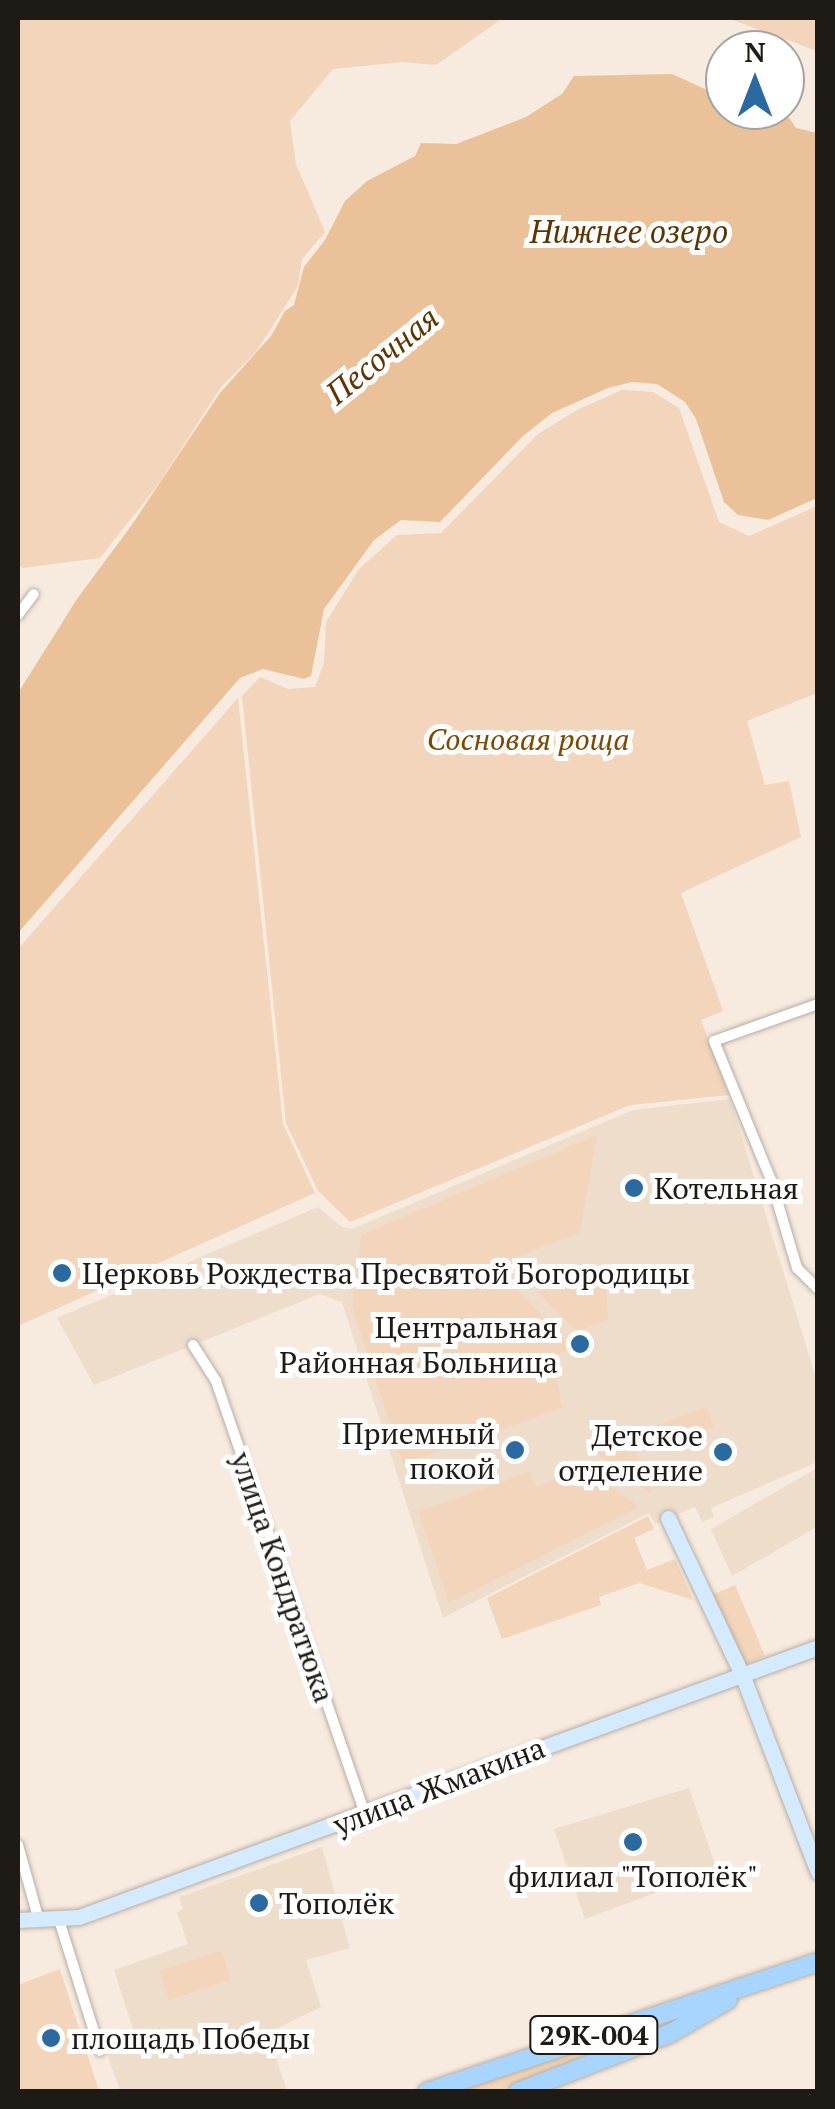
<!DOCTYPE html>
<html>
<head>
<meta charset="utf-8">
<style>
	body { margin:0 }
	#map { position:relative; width:835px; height:2109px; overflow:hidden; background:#f7eadf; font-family:"PT Serif",serif }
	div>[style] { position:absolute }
	.built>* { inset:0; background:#efddcc }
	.green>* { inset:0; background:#f2d5ba }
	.water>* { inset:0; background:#ebc199 }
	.roads { filter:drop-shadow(0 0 2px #b9aea3) drop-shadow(0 0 2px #b9aea3) }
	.street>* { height:10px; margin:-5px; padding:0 5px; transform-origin:5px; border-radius:5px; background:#fff }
	.secondary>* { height:15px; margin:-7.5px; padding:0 7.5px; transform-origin:7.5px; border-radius:7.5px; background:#d4eafe }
	.primary>* { height:18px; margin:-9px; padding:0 9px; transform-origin:9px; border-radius:9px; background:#a8d5fe }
	.dots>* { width:28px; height:28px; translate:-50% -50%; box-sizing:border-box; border:5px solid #fff; border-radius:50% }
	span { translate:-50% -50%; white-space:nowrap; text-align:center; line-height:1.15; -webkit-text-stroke:10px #fff; paint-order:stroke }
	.shield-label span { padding:2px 8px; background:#fff; border:2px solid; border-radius:8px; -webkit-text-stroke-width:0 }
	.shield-label { font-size:28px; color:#1e1a16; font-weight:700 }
	.park-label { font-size:30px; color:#7c4901; font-style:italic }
	.poi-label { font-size:30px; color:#1e1a16 }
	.left { translate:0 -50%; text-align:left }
	.right { translate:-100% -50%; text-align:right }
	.street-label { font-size:30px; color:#1e1a16 }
	.water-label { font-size:32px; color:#5d3503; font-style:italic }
	.frame { position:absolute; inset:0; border:20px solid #1e1a16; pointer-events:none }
	.north { position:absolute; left:705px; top:30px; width:100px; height:100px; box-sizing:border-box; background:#fff; border:2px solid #a5a3a2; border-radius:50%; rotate:0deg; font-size:28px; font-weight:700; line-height:40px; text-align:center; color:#1e1a16 }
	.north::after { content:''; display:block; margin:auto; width:35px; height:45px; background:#2a6aa0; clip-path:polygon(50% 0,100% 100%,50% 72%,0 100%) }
</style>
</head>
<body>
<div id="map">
	<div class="built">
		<i style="clip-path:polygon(730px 1099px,817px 1381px,815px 1463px,711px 1508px,714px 1517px,702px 1522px,695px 1507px,655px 1524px,649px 1513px,443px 1618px,342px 1302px,320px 1294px,94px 1385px,57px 1318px,318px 1207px,342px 1227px,352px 1229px,633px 1110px)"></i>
		<i style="clip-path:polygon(817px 1468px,817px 1527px,732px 1576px,711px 1529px)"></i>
		<i style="clip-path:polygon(689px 1788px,717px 1870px,585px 1919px,554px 1829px)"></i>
		<i style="clip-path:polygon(322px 1847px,350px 1948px,306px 1960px,321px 2007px,268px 2033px,287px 2091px,120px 2091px,103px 2042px,134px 2032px,114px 1970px,188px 1944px,177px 1912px,183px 1909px,179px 1897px)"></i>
	</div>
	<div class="green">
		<i style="clip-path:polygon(18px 18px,503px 18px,436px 65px,402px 62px,333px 69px,290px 121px,296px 164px,325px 232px,302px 259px,298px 286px,256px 352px,221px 387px,160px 482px,100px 558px,23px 568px,18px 565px)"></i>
		<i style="clip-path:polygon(727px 18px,817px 18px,817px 51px)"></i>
		<i style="clip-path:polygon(622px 390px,653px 392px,679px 408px,719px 522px,749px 536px,817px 506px,817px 693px,747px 721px,765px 785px,789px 781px,801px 837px,681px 893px,723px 1011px,701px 1020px,729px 1095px,630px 1105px,350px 1222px,318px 1191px,286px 1123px,242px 696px,260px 677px,288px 689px,315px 687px,324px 663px,326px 622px,359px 569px,397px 535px,441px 533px,538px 434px,577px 410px)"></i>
		<i style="clip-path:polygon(238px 698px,283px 1124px,315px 1193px,18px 1326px,18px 949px)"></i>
		<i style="clip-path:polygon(597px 1135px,580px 1232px,494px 1266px,564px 1339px,567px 1350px,553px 1356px,562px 1408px,403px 1464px,352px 1307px,361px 1235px)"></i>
		<i style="clip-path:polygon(605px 1267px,608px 1320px,576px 1331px,538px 1292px)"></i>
		<i style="clip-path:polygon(707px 1407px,714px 1427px,646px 1451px,639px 1432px)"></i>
		<i style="clip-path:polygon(630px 1436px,652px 1495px,591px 1449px)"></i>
		<i style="clip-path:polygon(586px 1468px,639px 1507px,449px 1603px,418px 1511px,530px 1472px,536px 1487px)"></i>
		<i style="clip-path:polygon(648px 1516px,654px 1529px,634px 1538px,647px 1570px,675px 1559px,693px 1600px,639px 1583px,599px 1597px,601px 1605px,502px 1639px,487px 1598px)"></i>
		<i style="clip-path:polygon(735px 1585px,765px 1656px,741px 1666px,710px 1596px)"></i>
		<i style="clip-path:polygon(222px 1951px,231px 1980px,169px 2000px,159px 1971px)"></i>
		<i style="clip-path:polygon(60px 1969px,99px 2091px,18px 2091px,18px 1985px)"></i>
		<i style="clip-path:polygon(655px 2022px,659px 2031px,501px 2091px,446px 2092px)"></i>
	</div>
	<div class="water">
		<i style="clip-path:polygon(672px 74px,725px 98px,725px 110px,784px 110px,796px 128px,817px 133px,817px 498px,768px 520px,738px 515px,724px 502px,696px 419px,685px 402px,657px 384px,632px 382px,608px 388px,552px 413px,523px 436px,440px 522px,401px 520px,374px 540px,324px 609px,311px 676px,304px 679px,263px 669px,240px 678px,18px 933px,18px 693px,77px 599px,131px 526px,220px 393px,271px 336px,285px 311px,294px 305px,304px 267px,325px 240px,345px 201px,367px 181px,415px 156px,421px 143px,456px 144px,526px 117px,562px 94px,574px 76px)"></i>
	</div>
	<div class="roads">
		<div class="street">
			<i style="left:18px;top:615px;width:26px;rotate:-53deg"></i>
			<i style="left:818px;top:1004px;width:110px;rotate:160.4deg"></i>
			<i style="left:714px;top:1041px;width:150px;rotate:67.7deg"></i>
			<i style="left:771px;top:1180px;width:92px;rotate:73.5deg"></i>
			<i style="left:797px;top:1268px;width:30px;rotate:45deg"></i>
			<i style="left:193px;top:1345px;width:43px;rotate:57.4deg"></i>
			<i style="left:216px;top:1381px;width:456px;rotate:71deg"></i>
			<i style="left:18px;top:1845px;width:75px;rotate:74.5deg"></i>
			<i style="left:59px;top:1920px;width:137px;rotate:72.6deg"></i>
		</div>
		<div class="secondary">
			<i style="left:668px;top:1518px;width:176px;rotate:64.7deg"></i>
			<i style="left:743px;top:1677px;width:209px;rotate:69deg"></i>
			<i style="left:18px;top:1920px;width:61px;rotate:-2.8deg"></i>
			<i style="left:79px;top:1917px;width:787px;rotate:-20.07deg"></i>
		</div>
		<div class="primary">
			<i style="left:427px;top:2092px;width:412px;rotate:-18.4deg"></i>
			<i style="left:518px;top:2092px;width:162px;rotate:-21deg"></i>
			<i style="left:669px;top:2034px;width:68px;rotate:-30deg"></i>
		</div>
	</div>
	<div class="dots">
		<i style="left:634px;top:1188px;background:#2a6aa0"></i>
		<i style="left:62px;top:1273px;background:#2a6aa0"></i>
		<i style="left:580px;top:1344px;background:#2a6aa0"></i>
		<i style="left:515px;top:1450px;background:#2a6aa0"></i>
		<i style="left:723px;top:1452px;background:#2a6aa0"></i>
		<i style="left:633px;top:1842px;background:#2a6aa0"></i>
		<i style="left:259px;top:1903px;background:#2a6aa0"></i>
		<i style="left:51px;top:2038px;background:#2a6aa0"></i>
	</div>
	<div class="shield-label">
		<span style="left:594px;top:2035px">29К-004</span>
	</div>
	<div class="park-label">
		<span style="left:528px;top:739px">Сосновая роща</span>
	</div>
	<div class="poi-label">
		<span class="left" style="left:654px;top:1188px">Котельная</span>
		<span class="left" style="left:82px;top:1273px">Церковь Рождества Пресвятой Богородицы</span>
		<span class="right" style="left:558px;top:1344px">Центральная<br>Районная Больница</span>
		<span class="right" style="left:495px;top:1450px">Приемный<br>покой</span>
		<span class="right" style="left:703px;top:1452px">Детское<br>отделение</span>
		<span style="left:633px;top:1876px">филиал "Тополёк"</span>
		<span class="left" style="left:279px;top:1903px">Тополёк</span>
		<span class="left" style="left:71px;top:2038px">площадь Победы</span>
	</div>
	<div class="street-label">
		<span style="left:283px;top:1577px;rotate:71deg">улица Кондратюка</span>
		<span style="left:439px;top:1786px;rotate:-21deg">улица Жмакина</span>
	</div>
	<div class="water-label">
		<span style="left:629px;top:231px">Нижнее озеро</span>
		<span style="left:382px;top:355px;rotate:-39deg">Песочная</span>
	</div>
	<div class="frame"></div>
	<div class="north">N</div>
</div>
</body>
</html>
